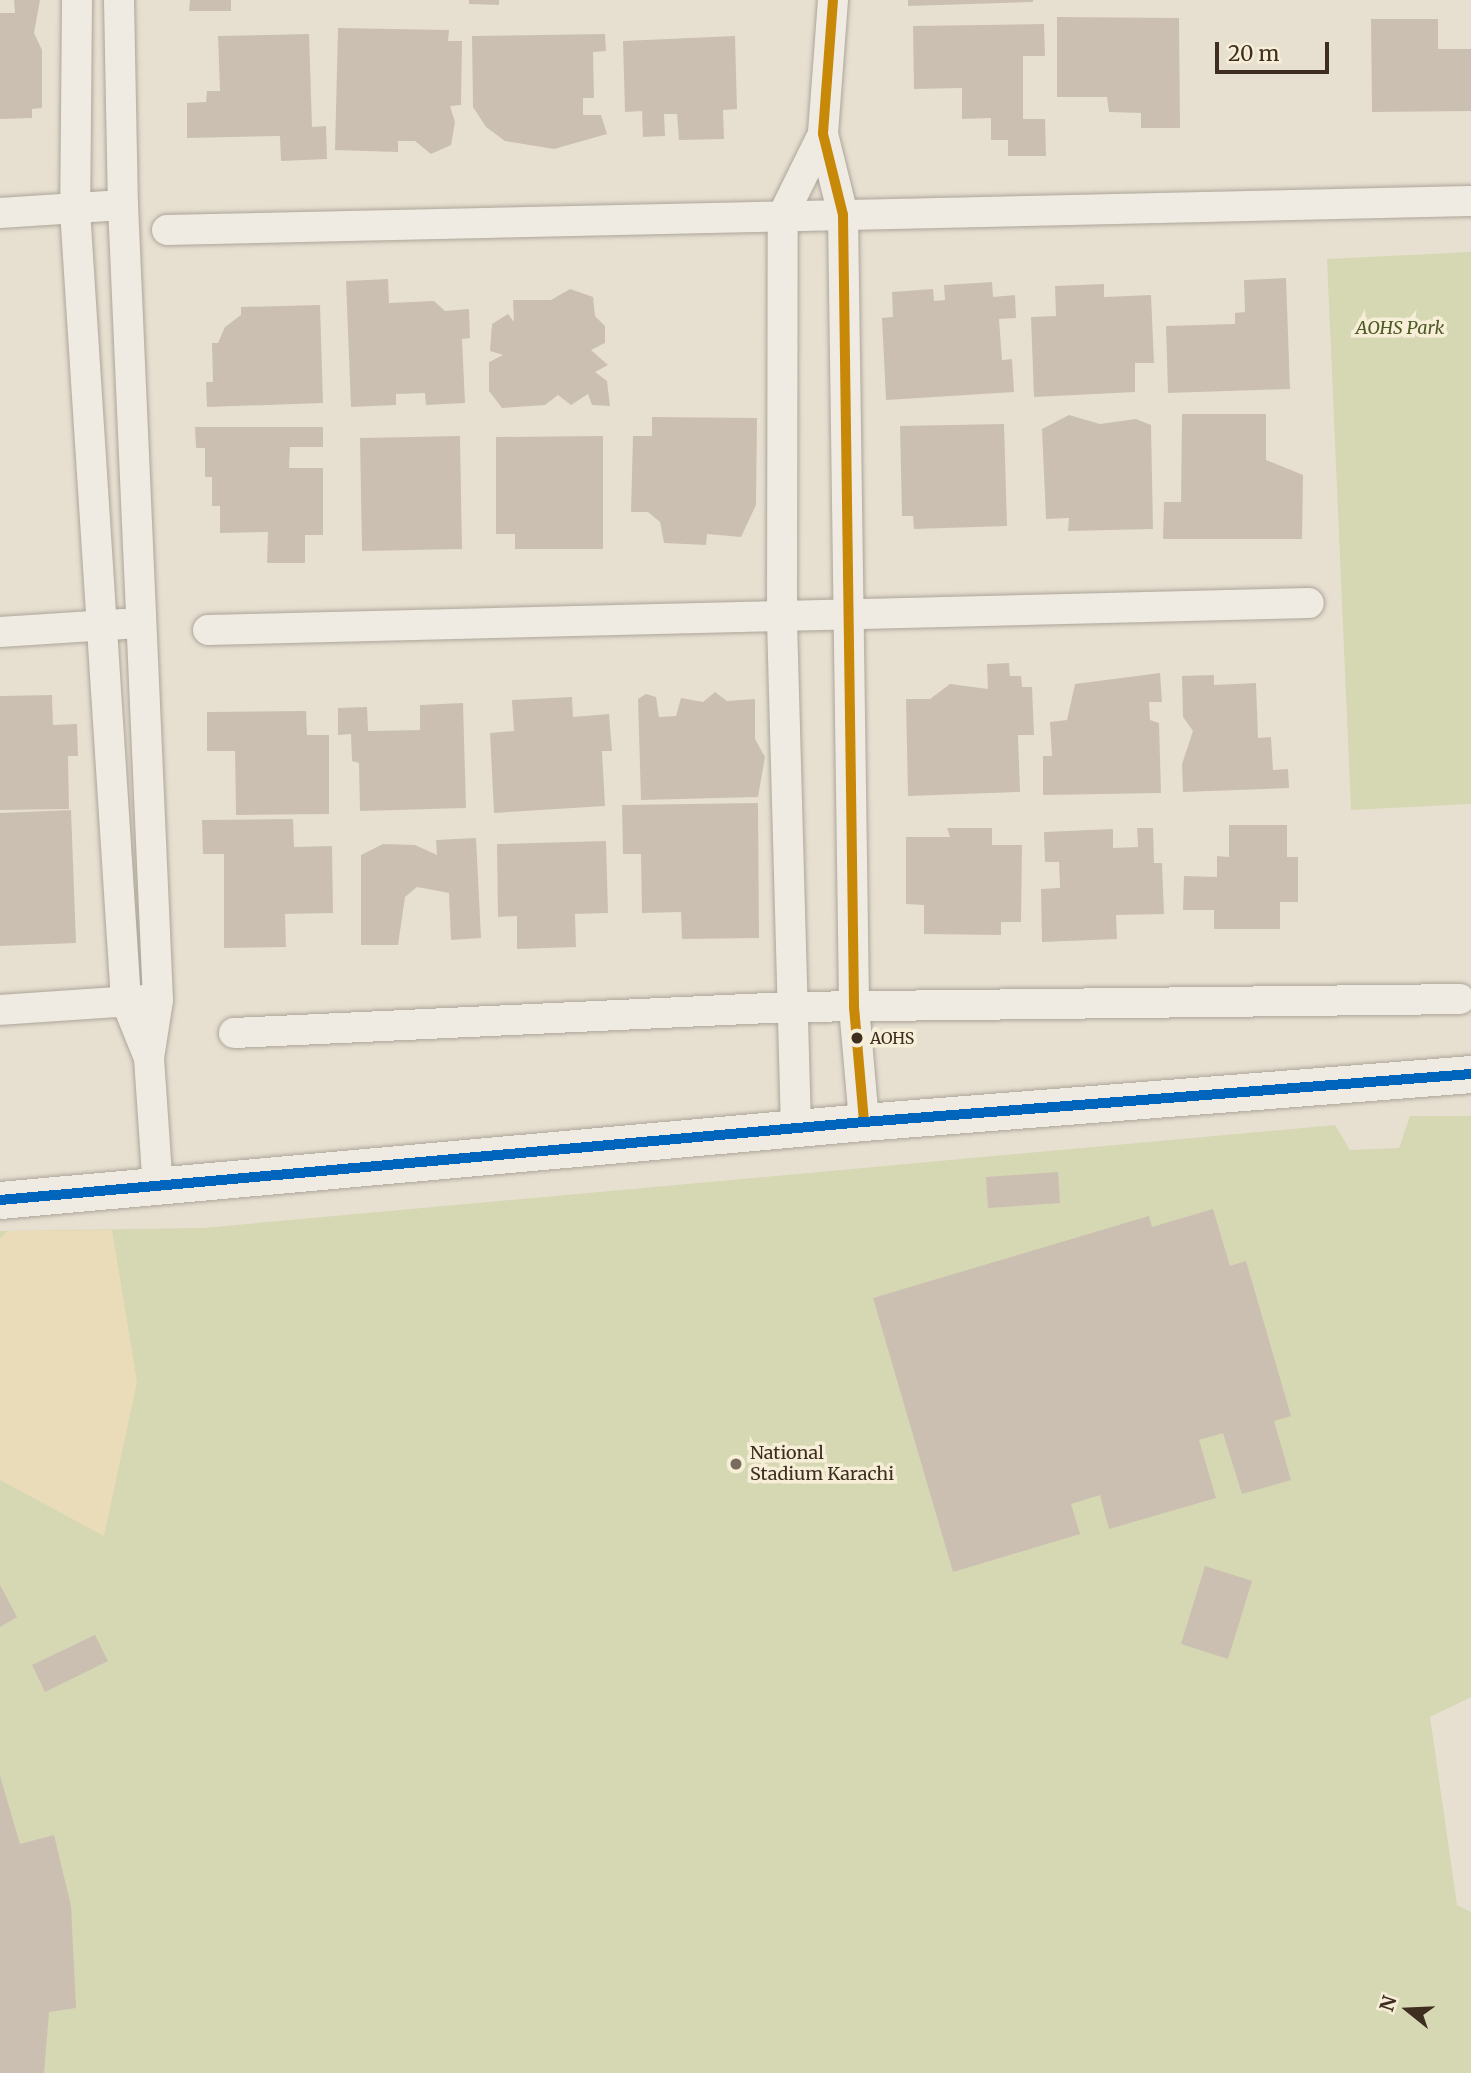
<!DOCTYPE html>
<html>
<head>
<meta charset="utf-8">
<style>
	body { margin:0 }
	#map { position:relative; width:1471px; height:2073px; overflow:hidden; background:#e7e0d1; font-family:Merriweather,serif }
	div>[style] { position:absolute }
	.green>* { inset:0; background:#d6d7b3 }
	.sand>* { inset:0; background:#eadcb9 }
	.building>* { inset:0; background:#cbbfb2 }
	.roads { filter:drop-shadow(0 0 2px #ada599) drop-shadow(0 0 2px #ada599) }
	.minor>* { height:30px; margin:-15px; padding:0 15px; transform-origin:15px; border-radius:15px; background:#efebe3 }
	.tertiary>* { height:37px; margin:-18.5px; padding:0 18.5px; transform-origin:18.5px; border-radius:18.5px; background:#efebe3 }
	.bus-1>* { height:10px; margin:-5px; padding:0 5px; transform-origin:5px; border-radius:5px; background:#c88808 }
	.bus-2>* { height:10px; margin:-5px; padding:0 5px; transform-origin:5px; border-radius:5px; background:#0065bd }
	.dots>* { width:19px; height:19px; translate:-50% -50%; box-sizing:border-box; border:4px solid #f7eed8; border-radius:50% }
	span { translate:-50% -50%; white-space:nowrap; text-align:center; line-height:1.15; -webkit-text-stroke:7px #f7eed8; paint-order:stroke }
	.bus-label { font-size:16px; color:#3d2e20 }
	.left { translate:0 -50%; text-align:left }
	.park-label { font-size:18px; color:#4d5a26; font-style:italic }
	.poi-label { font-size:18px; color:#3d2e20 }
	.north { position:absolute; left:1373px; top:1975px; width:70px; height:70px; -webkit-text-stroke:5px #f7eed8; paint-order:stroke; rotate:288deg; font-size:19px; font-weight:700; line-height:28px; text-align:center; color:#3d2e20 }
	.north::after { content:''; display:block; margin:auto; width:24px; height:32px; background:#3d2e20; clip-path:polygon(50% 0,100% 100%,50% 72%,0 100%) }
	.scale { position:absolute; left:1215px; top:42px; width:114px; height:32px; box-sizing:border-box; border:4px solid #3d2e20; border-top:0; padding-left:9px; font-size:21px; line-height:24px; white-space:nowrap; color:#3d2e20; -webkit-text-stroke:5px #f7eed8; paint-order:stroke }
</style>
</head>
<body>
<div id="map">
	<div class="green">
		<i style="clip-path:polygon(1471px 252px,1471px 804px,1351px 810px,1327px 259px)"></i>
		<i style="clip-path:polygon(1410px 1116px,1471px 1116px,1471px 1697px,1430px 1717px,1457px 1905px,1471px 1912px,1471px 2073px,0 2073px,0 1231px,203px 1228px,1335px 1125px,1350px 1150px,1399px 1148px)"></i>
	</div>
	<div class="sand">
		<i style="clip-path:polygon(112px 1230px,137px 1382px,104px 1536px,0 1480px,0 1239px,7px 1231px)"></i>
	</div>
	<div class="building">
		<i style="clip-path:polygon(14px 0,40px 0,34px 33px,42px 50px,42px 108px,32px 109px,32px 118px,0 119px,0 13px,15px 13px)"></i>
		<i style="clip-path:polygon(190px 0,231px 0,231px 11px,189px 11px)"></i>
		<i style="clip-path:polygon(469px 0,499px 0,499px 5px,469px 4px)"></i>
		<i style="clip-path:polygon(908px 0,1033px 0,1033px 2px,908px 6px)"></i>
		<i style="clip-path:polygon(1057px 17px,1179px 18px,1180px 128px,1141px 128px,1141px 113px,1109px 112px,1107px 97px,1057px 97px)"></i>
		<i style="clip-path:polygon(1371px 19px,1438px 19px,1438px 49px,1471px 49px,1471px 111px,1372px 112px)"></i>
		<i style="clip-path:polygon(1044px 24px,1045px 56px,1023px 56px,1023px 119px,1045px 119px,1046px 156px,1008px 156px,1008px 140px,991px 140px,991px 118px,962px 119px,962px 88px,914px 89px,913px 26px)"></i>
		<i style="clip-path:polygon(338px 28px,449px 30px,448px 41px,462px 41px,461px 105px,450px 106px,455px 122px,451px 145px,431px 154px,415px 141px,398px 141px,398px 152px,335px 150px)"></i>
		<i style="clip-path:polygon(309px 34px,312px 127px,326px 126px,327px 159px,281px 161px,280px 136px,187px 138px,187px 103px,206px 102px,207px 91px,220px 91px,218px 36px)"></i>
		<i style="clip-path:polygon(605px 34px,606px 51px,593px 52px,594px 98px,583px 98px,583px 115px,601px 115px,607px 134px,554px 149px,505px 141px,486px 127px,473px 107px,472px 36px)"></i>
		<i style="clip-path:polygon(735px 36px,737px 109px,723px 110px,724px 139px,679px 140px,677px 114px,664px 114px,665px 136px,643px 137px,642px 111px,625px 112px,623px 41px)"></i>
		<i style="clip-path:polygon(1286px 278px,1290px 389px,1168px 393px,1166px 326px,1235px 324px,1235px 313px,1245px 312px,1244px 280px)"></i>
		<i style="clip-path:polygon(388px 279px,389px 303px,434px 301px,445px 311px,469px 309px,470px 338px,462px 339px,465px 403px,426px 405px,425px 393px,396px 394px,396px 405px,351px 407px,346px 281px)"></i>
		<i style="clip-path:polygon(992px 282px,993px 297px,1015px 295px,1016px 318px,999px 319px,1002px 360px,1012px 359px,1014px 392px,886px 400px,882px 318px,893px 317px,892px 292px,933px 289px,934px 301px,945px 300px,944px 285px)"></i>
		<i style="clip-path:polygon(1104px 284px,1104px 297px,1151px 295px,1154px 363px,1135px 363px,1135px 392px,1034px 397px,1031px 317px,1056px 316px,1055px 286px)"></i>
		<i style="clip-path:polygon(570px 289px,593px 297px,595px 316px,605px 326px,605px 343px,591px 350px,608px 365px,595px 372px,607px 381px,610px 406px,592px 405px,588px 394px,571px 405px,558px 395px,545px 405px,502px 408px,489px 391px,489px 362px,503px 355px,490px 351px,492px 324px,508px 314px,514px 322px,513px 300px,551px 300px)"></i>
		<i style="clip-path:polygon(320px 305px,323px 403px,207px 407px,206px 382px,213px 382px,212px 343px,218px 343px,225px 327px,241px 315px,241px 307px)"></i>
		<i style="clip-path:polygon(1182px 414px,1266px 414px,1266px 460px,1303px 475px,1302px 539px,1163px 539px,1164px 502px,1181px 502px)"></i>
		<i style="clip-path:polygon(1069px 415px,1100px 424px,1136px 419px,1151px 425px,1153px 529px,1068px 531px,1069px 518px,1046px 519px,1042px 429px)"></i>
		<i style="clip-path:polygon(652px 417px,757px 418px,756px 505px,741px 537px,707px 534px,706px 545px,664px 543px,660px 522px,648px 512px,631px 512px,633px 436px,652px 436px)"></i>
		<i style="clip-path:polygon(1004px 424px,1007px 526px,914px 529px,913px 516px,902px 516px,900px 426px)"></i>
		<i style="clip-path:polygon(195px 427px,323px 427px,323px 447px,290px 447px,289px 468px,323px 468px,323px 535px,305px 535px,305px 563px,267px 563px,268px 532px,220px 533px,220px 506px,212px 506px,212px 477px,205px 477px,205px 448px,196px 448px)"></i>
		<i style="clip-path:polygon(460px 436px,462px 549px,362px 551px,360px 438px)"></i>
		<i style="clip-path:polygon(603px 436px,603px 549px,515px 549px,515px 534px,496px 534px,496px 437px)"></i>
		<i style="clip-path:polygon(1009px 663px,1010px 676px,1021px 676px,1022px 687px,1032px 687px,1034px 735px,1018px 735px,1020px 792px,908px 796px,906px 699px,930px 699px,950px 684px,988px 689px,987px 664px)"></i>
		<i style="clip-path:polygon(1160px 673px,1162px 702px,1149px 702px,1150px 720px,1159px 723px,1161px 793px,1043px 795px,1043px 756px,1052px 756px,1050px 722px,1067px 720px,1075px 684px)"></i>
		<i style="clip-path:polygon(1214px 675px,1214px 685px,1256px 683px,1258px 738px,1271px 737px,1273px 770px,1288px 769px,1289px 788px,1183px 792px,1182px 764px,1193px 731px,1183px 717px,1182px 676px)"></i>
		<i style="clip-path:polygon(715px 692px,727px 701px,755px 699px,755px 739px,765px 757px,758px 797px,641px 800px,638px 699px,646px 694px,656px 697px,659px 717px,676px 716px,681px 698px,703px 702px)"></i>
		<i style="clip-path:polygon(52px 695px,53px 725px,77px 724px,78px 756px,68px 756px,69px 809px,0 810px,0 696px)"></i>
		<i style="clip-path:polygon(572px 697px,573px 717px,609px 714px,612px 751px,602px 751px,605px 806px,494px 813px,490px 733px,514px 731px,512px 700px)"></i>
		<i style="clip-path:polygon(463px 703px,466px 808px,360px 811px,359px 763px,352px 761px,351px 734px,338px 735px,338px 708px,367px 707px,368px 731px,420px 730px,420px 705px)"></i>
		<i style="clip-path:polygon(306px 711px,307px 735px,329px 735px,329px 814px,236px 815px,235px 751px,207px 751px,207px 712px)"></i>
		<i style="clip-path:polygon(758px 803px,759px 938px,682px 939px,681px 912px,642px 913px,641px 854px,623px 854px,622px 805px)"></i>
		<i style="clip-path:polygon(71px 810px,76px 943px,0 946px,0 813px)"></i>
		<i style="clip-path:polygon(293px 819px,294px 847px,332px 846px,333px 913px,285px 914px,286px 947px,224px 948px,224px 854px,203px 854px,202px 820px)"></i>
		<i style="clip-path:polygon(1229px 825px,1287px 825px,1287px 857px,1298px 857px,1298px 902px,1280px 902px,1280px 929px,1214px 929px,1214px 910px,1183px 910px,1184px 876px,1217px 877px,1217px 856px,1229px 857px)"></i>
		<i style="clip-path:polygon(947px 828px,992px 828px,992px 845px,1022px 845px,1021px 922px,1001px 922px,1001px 935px,924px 934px,924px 905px,906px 904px,906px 837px,950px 837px)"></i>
		<i style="clip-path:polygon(1137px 828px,1153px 828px,1154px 863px,1162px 863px,1164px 914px,1116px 915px,1117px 939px,1042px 942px,1041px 889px,1060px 888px,1059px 862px,1045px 862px,1044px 832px,1113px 829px,1113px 848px,1138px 847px)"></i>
		<i style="clip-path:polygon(476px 838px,481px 938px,451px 940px,449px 893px,417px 887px,405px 897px,398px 945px,361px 945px,361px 855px,383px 844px,415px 845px,437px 855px,436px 840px)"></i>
		<i style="clip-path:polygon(606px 841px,608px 913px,575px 914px,576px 947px,517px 949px,517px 916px,498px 917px,497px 844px)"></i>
		<i style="clip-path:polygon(1058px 1172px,1060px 1203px,988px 1208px,986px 1177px)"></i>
		<i style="clip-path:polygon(1213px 1209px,1230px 1266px,1246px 1261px,1291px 1416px,1274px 1421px,1291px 1480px,1242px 1494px,1223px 1433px,1199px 1440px,1216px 1498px,1109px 1529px,1100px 1495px,1071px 1504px,1080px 1534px,953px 1572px,873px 1298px,1149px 1216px,1152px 1227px)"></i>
		<i style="clip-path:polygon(1205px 1566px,1252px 1581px,1228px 1659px,1181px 1644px)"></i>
		<i style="clip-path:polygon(0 1585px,17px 1617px,0 1627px)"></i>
		<i style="clip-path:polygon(95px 1635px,108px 1661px,45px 1692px,32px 1665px)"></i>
		<i style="clip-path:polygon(0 1776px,20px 1844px,54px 1835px,71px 1906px,76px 2008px,49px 2012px,44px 2073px,0 2073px)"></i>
	</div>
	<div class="roads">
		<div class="minor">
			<i style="left:77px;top:0;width:210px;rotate:90.5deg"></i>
			<i style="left:75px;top:210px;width:793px;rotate:86.31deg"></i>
			<i style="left:126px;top:1001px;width:61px;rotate:68deg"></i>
			<i style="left:119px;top:0;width:205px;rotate:88.9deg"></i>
			<i style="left:123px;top:205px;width:796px;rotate:87.48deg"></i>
			<i style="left:158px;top:1000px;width:59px;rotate:98.8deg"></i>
			<i style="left:149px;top:1058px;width:131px;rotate:86.1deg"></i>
			<i style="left:833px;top:0;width:134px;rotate:94.3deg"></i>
			<i style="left:823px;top:134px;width:83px;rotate:76.1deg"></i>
			<i style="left:843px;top:215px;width:792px;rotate:89.2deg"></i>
			<i style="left:854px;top:1007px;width:115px;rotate:85deg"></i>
			<i style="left:0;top:213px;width:123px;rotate:-3.7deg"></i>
			<i style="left:167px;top:230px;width:1304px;rotate:-1.27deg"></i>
			<i style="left:208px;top:630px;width:1101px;rotate:-1.4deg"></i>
			<i style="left:0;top:632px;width:124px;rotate:-3.7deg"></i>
			<i style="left:0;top:1010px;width:146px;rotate:-3.9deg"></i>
			<i style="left:234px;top:1033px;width:557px;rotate:-2.68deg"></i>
			<i style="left:790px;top:1007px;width:670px;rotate:-0.68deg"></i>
			<i style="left:796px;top:1128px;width:508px;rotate:-91.58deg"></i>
			<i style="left:782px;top:620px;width:405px;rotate:-89.9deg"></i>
			<i style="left:783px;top:215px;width:90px;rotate:-63.7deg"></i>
		</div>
		<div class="tertiary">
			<i style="left:0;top:1200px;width:868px;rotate:-5.16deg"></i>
			<i style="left:864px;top:1122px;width:609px;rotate:-4.52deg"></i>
		</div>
	</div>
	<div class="bus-1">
		<i style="left:833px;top:0;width:134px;rotate:94.3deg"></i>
		<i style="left:823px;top:134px;width:83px;rotate:76.1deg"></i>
		<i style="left:843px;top:215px;width:792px;rotate:89.2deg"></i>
		<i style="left:854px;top:1007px;width:115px;rotate:85deg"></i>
	</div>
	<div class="bus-2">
		<i style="left:0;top:1200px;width:868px;rotate:-5.16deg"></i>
		<i style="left:864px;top:1122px;width:609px;rotate:-4.52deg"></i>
	</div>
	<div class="dots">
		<i style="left:857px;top:1038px;background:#3d2e20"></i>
		<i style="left:736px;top:1464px;background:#786c5e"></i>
	</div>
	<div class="bus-label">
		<span class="left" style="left:870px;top:1038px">AOHS</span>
	</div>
	<div class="park-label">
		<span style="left:1400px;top:328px">AOHS Park</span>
	</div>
	<div class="poi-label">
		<span class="left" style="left:750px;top:1464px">National<br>Stadium Karachi</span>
	</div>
	<div class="north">N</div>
	<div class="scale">20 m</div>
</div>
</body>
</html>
